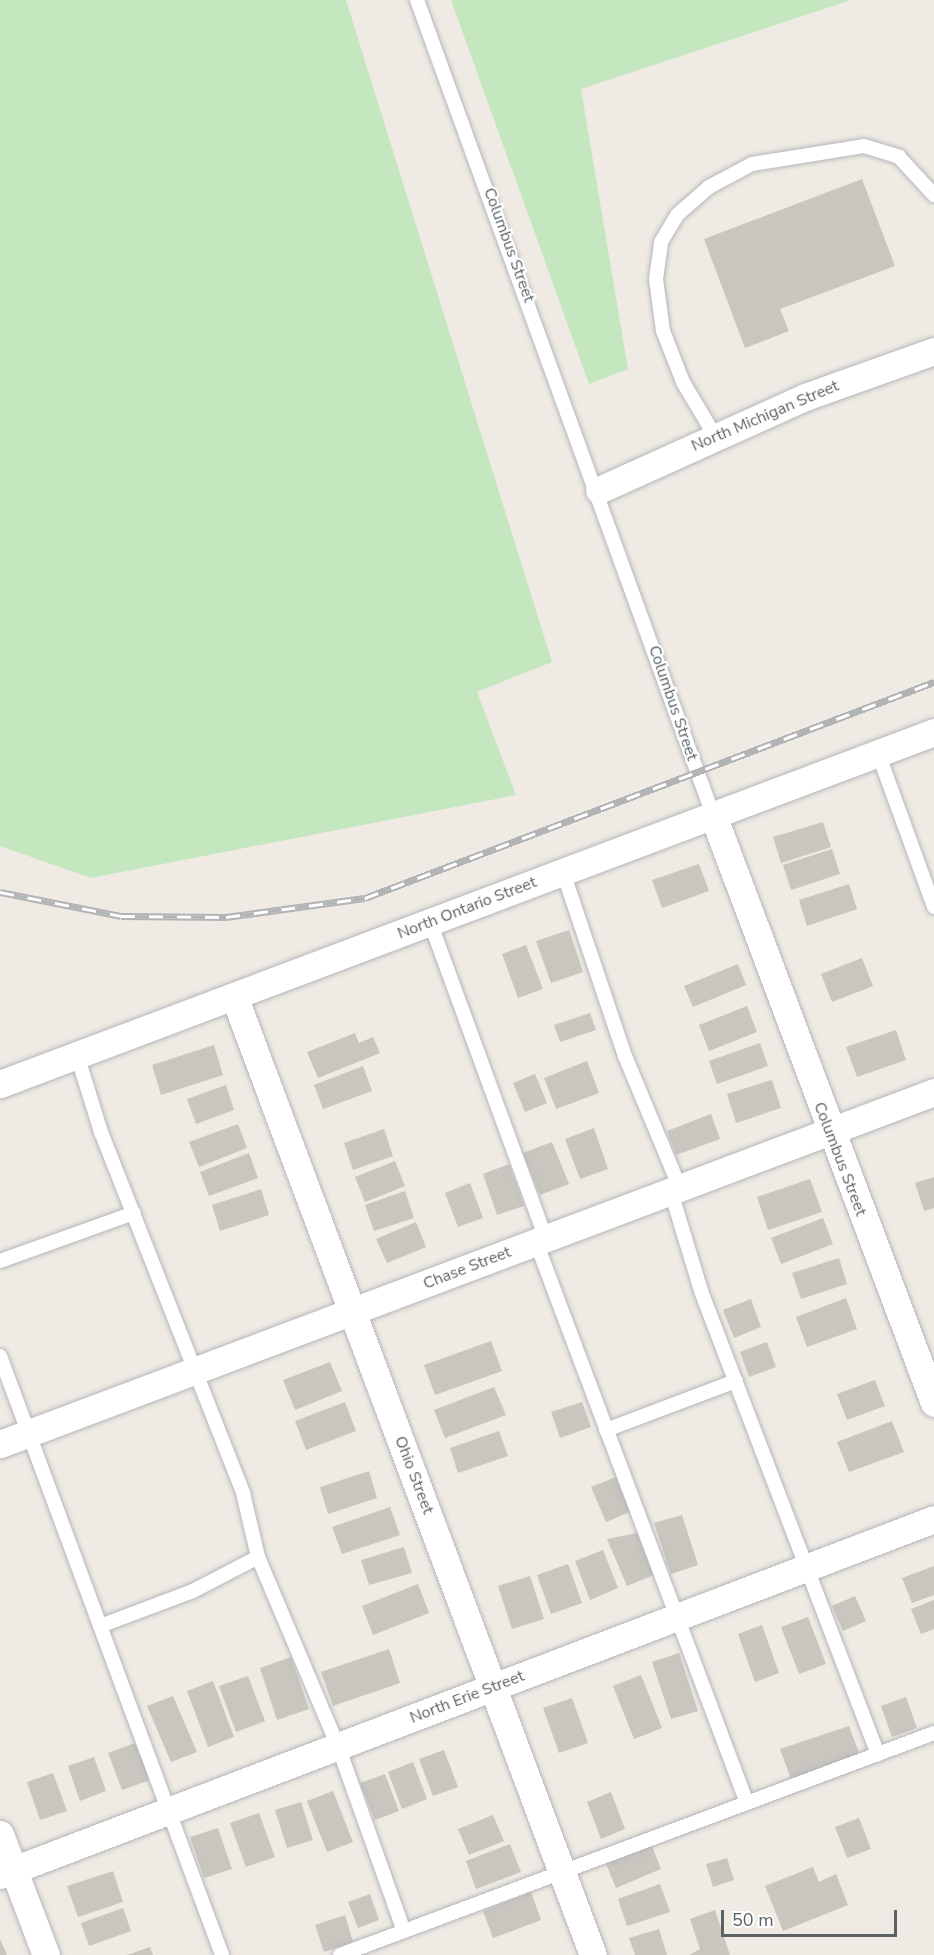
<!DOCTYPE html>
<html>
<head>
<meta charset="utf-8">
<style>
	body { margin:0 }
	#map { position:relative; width:934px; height:1955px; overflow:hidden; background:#efeae3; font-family:"Nunito Sans",sans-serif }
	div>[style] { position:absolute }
	.green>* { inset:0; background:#c5e7bf }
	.building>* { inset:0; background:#c9c5bf }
	.roads { filter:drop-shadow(0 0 2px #b4b7bb) drop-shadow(0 0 2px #b4b7bb) }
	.service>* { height:14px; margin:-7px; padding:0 7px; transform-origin:7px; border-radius:7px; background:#fff }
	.minor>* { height:27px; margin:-13.5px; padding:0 13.5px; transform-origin:13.5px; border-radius:13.5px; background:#fff }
	.rail>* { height:7px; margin-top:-3.5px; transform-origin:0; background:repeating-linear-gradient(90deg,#fff 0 14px,#b2b3b4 0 28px); box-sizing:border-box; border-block:2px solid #b2b3b4 }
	span { translate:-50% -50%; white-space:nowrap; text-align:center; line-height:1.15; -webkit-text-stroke:4.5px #fff; paint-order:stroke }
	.street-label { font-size:16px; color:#5b6164 }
	.scale { position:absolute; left:721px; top:1910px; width:176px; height:27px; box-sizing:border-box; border:3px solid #5b6164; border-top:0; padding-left:8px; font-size:18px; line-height:21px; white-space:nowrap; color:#5b6164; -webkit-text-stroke:4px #fff; paint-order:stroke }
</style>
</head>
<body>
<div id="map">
	<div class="green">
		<i style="clip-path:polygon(0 0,346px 0,552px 662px,477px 692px,516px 795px,91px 878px,0 846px)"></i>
		<i style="clip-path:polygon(451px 0,851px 0,581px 89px,628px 369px,589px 384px)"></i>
	</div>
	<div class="building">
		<i style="clip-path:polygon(862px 179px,895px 266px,780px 309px,789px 331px,745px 348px,704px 239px)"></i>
		<i style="clip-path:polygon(823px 822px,831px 847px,781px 863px,773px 837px)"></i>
		<i style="clip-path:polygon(832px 849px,840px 874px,791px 890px,783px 865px)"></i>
		<i style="clip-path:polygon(699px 864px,709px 891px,662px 908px,652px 880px)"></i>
		<i style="clip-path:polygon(849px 884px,857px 909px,807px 926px,799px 900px)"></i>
		<i style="clip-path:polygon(569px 930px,583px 972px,551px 983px,536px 941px)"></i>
		<i style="clip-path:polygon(526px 945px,543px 989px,518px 998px,502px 954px)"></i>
		<i style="clip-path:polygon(862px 958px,873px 986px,832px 1002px,821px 974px)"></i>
		<i style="clip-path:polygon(738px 964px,746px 985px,693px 1007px,684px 986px)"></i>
		<i style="clip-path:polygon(747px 1006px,757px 1032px,709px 1051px,699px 1025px)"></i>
		<i style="clip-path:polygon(590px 1013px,596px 1030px,560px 1042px,554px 1025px)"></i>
		<i style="clip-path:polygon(896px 1030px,906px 1060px,857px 1077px,846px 1047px)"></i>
		<i style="clip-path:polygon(355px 1033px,359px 1043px,373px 1037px,380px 1053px,318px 1078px,307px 1052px)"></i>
		<i style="clip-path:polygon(760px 1043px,768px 1066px,717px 1084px,709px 1061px)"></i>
		<i style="clip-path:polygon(214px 1045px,223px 1075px,161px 1095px,152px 1065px)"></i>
		<i style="clip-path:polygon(587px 1061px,599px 1093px,556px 1109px,544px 1078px)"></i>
		<i style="clip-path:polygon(363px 1066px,372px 1091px,323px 1109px,314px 1085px)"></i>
		<i style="clip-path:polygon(535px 1074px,547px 1103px,525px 1112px,513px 1083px)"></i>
		<i style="clip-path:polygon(772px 1080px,781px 1108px,736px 1123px,727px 1094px)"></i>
		<i style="clip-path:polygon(226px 1085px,234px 1110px,196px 1124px,187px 1099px)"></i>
		<i style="clip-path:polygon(711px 1114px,720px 1139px,676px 1155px,667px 1131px)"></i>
		<i style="clip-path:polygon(238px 1124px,247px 1148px,199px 1167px,189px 1142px)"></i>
		<i style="clip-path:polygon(594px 1128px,608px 1169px,580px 1179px,565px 1139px)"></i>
		<i style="clip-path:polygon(384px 1129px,393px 1156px,353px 1170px,344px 1143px)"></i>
		<i style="clip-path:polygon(552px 1142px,569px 1184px,540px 1195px,523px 1153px)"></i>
		<i style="clip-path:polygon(249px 1153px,258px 1178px,209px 1196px,200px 1172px)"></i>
		<i style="clip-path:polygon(395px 1161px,405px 1186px,365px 1202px,355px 1177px)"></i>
		<i style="clip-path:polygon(509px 1164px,524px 1206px,497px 1215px,483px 1174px)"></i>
		<i style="clip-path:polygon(934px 1177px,934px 1208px,924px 1211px,915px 1183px)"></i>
		<i style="clip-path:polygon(810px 1179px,822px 1212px,768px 1230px,757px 1197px)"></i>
		<i style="clip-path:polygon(470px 1183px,483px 1218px,458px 1227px,445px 1193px)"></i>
		<i style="clip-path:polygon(261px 1189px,269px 1215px,220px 1231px,212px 1205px)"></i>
		<i style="clip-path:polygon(405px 1191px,414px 1218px,374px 1231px,365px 1205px)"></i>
		<i style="clip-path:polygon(823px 1218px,833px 1244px,781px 1264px,771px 1238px)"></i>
		<i style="clip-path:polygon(416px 1222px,426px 1247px,387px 1263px,376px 1239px)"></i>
		<i style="clip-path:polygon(839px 1258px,847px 1284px,801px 1299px,792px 1273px)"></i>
		<i style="clip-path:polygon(846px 1298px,857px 1329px,807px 1347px,796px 1317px)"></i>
		<i style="clip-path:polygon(751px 1299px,761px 1327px,734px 1338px,723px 1310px)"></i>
		<i style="clip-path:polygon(491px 1341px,502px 1371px,435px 1395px,424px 1365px)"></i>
		<i style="clip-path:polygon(767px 1342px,776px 1367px,749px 1377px,740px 1352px)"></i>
		<i style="clip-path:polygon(330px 1362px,342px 1391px,295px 1410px,283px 1380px)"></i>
		<i style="clip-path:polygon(875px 1380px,885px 1406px,847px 1420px,837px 1394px)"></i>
		<i style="clip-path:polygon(494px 1387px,506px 1415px,445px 1438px,434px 1410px)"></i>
		<i style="clip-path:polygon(345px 1402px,356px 1431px,306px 1450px,295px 1421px)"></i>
		<i style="clip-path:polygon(582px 1402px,591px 1427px,560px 1438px,551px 1412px)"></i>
		<i style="clip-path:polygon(892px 1421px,904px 1452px,849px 1472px,837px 1442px)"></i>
		<i style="clip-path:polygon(499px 1431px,508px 1456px,458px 1473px,450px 1448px)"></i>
		<i style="clip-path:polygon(369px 1471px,377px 1498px,328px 1514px,320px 1487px)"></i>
		<i style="clip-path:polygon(616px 1477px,630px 1512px,606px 1522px,591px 1487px)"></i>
		<i style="clip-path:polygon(390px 1507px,400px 1535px,342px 1554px,332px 1527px)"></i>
		<i style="clip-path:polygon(682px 1515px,698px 1565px,671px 1574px,654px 1523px)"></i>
		<i style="clip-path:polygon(637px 1533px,654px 1575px,627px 1586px,607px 1539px)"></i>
		<i style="clip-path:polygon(404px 1547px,412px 1573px,369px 1585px,361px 1560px)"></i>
		<i style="clip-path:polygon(603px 1550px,618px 1588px,590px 1600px,575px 1561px)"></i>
		<i style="clip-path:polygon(568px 1564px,582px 1603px,551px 1614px,537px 1575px)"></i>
		<i style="clip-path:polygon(934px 1566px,934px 1595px,912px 1603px,902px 1578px)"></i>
		<i style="clip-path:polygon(530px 1576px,544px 1619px,512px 1629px,498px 1586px)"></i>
		<i style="clip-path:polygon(418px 1584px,429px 1613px,373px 1635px,362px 1606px)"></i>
		<i style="clip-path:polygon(855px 1596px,866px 1621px,843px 1631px,832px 1606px)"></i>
		<i style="clip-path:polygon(934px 1600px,934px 1629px,921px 1634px,911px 1609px)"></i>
		<i style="clip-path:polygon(808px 1617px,826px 1664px,799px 1674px,781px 1627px)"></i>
		<i style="clip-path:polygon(762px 1625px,779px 1673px,755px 1682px,738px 1634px)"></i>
		<i style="clip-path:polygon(389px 1649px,400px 1683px,333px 1706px,321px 1672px)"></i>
		<i style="clip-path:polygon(679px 1653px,698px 1711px,671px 1719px,652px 1662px)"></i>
		<i style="clip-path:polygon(291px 1657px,309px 1709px,277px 1720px,260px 1668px)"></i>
		<i style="clip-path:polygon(641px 1675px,662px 1728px,634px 1739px,613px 1686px)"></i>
		<i style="clip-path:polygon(248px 1676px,265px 1721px,236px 1732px,219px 1686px)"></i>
		<i style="clip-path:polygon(213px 1681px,234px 1737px,208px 1747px,187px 1691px)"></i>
		<i style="clip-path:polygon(173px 1696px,197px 1752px,171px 1762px,147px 1706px)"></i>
		<i style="clip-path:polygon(906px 1697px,917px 1728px,892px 1737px,881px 1706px)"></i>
		<i style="clip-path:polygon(572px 1698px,588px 1743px,559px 1753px,543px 1708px)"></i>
		<i style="clip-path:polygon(849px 1726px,860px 1755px,791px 1779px,780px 1749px)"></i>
		<i style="clip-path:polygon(135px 1743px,150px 1780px,122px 1790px,108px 1753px)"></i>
		<i style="clip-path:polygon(444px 1750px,458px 1787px,433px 1796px,419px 1759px)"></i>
		<i style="clip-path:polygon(94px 1757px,106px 1791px,80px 1801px,68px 1766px)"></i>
		<i style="clip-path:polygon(413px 1762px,427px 1799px,402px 1809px,388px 1772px)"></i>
		<i style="clip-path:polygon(53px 1773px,67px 1811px,40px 1820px,27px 1782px)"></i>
		<i style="clip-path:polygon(385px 1774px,399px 1811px,375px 1820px,360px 1783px)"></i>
		<i style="clip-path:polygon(333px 1791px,353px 1842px,327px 1852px,307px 1801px)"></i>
		<i style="clip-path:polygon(611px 1792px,625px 1829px,601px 1839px,587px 1802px)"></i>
		<i style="clip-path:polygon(301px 1802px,313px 1840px,287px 1848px,275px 1810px)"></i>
		<i style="clip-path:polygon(259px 1813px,275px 1857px,246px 1867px,230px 1823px)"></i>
		<i style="clip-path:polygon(493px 1815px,504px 1841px,469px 1855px,458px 1829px)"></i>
		<i style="clip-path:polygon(859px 1818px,871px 1849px,847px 1858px,835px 1827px)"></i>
		<i style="clip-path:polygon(218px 1828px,232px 1869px,204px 1878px,190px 1837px)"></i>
		<i style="clip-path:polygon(510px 1844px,521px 1872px,476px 1889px,466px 1861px)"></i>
		<i style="clip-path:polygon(652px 1846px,661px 1869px,616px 1888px,606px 1864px)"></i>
		<i style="clip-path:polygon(727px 1858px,734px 1880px,713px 1887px,706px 1864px)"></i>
		<i style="clip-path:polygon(813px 1867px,819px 1882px,836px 1874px,848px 1905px,783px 1931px,765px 1886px)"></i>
		<i style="clip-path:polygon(113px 1871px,123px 1902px,78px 1917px,67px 1886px)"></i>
		<i style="clip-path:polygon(660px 1884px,670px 1912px,627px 1926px,618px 1899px)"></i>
		<i style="clip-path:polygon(531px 1892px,541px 1920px,493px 1938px,483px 1911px)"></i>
		<i style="clip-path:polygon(370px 1894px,379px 1920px,358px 1928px,348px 1902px)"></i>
		<i style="clip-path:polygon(123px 1908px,131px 1931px,89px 1946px,81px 1923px)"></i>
		<i style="clip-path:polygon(715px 1910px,730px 1955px,689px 1955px,700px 1949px,690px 1919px)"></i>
		<i style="clip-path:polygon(345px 1915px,353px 1942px,324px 1952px,315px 1925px)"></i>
		<i style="clip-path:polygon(659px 1929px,667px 1955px,635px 1955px,629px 1938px)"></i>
		<i style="clip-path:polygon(0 1939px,7px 1955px,0 1955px)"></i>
		<i style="clip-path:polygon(150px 1947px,153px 1955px,127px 1955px)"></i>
	</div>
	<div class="roads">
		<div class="service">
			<i style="left:417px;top:0;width:867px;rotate:70.04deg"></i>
			<i style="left:715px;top:436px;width:63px;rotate:-120.7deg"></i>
			<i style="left:683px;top:382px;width:55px;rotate:-111.4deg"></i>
			<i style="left:663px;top:331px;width:52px;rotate:-97.7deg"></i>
			<i style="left:656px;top:279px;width:37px;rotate:-82deg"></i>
			<i style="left:661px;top:242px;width:31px;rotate:-59deg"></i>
			<i style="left:677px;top:215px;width:43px;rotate:-41.2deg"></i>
			<i style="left:709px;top:187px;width:49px;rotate:-28.1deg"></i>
			<i style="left:752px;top:164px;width:113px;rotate:-9.1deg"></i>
			<i style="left:864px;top:146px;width:37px;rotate:17deg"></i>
			<i style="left:899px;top:157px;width:52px;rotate:47.4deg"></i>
			<i style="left:878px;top:753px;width:164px;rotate:70deg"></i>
			<i style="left:563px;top:872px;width:194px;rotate:71.4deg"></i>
			<i style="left:625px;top:1056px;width:143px;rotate:67.4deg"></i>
			<i style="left:430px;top:922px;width:338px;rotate:69.9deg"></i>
			<i style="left:77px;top:1055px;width:81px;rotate:72.7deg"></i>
			<i style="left:101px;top:1132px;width:388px;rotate:68.5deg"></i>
			<i style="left:243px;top:1493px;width:66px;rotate:76.8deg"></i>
			<i style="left:258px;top:1557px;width:205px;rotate:67.1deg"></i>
			<i style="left:338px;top:1746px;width:196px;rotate:70.4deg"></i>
			<i style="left:671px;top:1192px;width:103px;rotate:73.1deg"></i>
			<i style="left:701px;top:1291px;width:496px;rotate:69.1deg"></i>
			<i style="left:536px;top:1242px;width:599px;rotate:69.39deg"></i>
			<i style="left:0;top:1261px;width:142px;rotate:-19.7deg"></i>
			<i style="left:0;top:1356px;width:639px;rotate:69.66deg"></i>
			<i style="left:606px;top:1430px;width:139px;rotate:-20.7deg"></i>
			<i style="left:100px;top:1626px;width:99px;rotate:-20.6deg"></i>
			<i style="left:193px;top:1591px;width:73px;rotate:-27.6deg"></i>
			<i style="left:340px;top:1955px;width:634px;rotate:-20.49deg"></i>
		</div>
		<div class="minor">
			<i style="left:599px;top:490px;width:226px;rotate:-24.3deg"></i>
			<i style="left:805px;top:397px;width:137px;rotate:-19.6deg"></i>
			<i style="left:713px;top:815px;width:628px;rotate:69.4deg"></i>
			<i style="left:234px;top:996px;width:1024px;rotate:69.48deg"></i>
			<i style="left:0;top:1084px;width:998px;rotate:-20.65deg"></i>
			<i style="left:0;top:1444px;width:998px;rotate:-20.65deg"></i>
			<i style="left:0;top:1834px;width:129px;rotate:69.2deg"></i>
			<i style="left:0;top:1875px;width:1000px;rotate:-20.86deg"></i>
		</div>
	</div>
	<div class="rail">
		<i style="left:0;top:892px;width:123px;rotate:11.2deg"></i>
		<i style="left:121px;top:916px;width:105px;rotate:0.5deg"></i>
		<i style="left:226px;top:917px;width:140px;rotate:-7.8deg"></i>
		<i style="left:365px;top:898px;width:609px;rotate:-20.79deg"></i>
	</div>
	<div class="street-label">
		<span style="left:509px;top:245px;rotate:70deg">Columbus Street</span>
		<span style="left:765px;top:416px;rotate:-23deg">North Michigan Street</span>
		<span style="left:673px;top:703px;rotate:71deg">Columbus Street</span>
		<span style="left:467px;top:908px;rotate:-21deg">North Ontario Street</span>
		<span style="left:840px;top:1159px;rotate:69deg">Columbus Street</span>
		<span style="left:467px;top:1268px;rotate:-21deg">Chase Street</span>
		<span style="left:414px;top:1475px;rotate:69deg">Ohio Street</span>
		<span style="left:467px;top:1697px;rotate:-21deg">North Erie Street</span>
	</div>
	<div class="scale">50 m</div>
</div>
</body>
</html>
